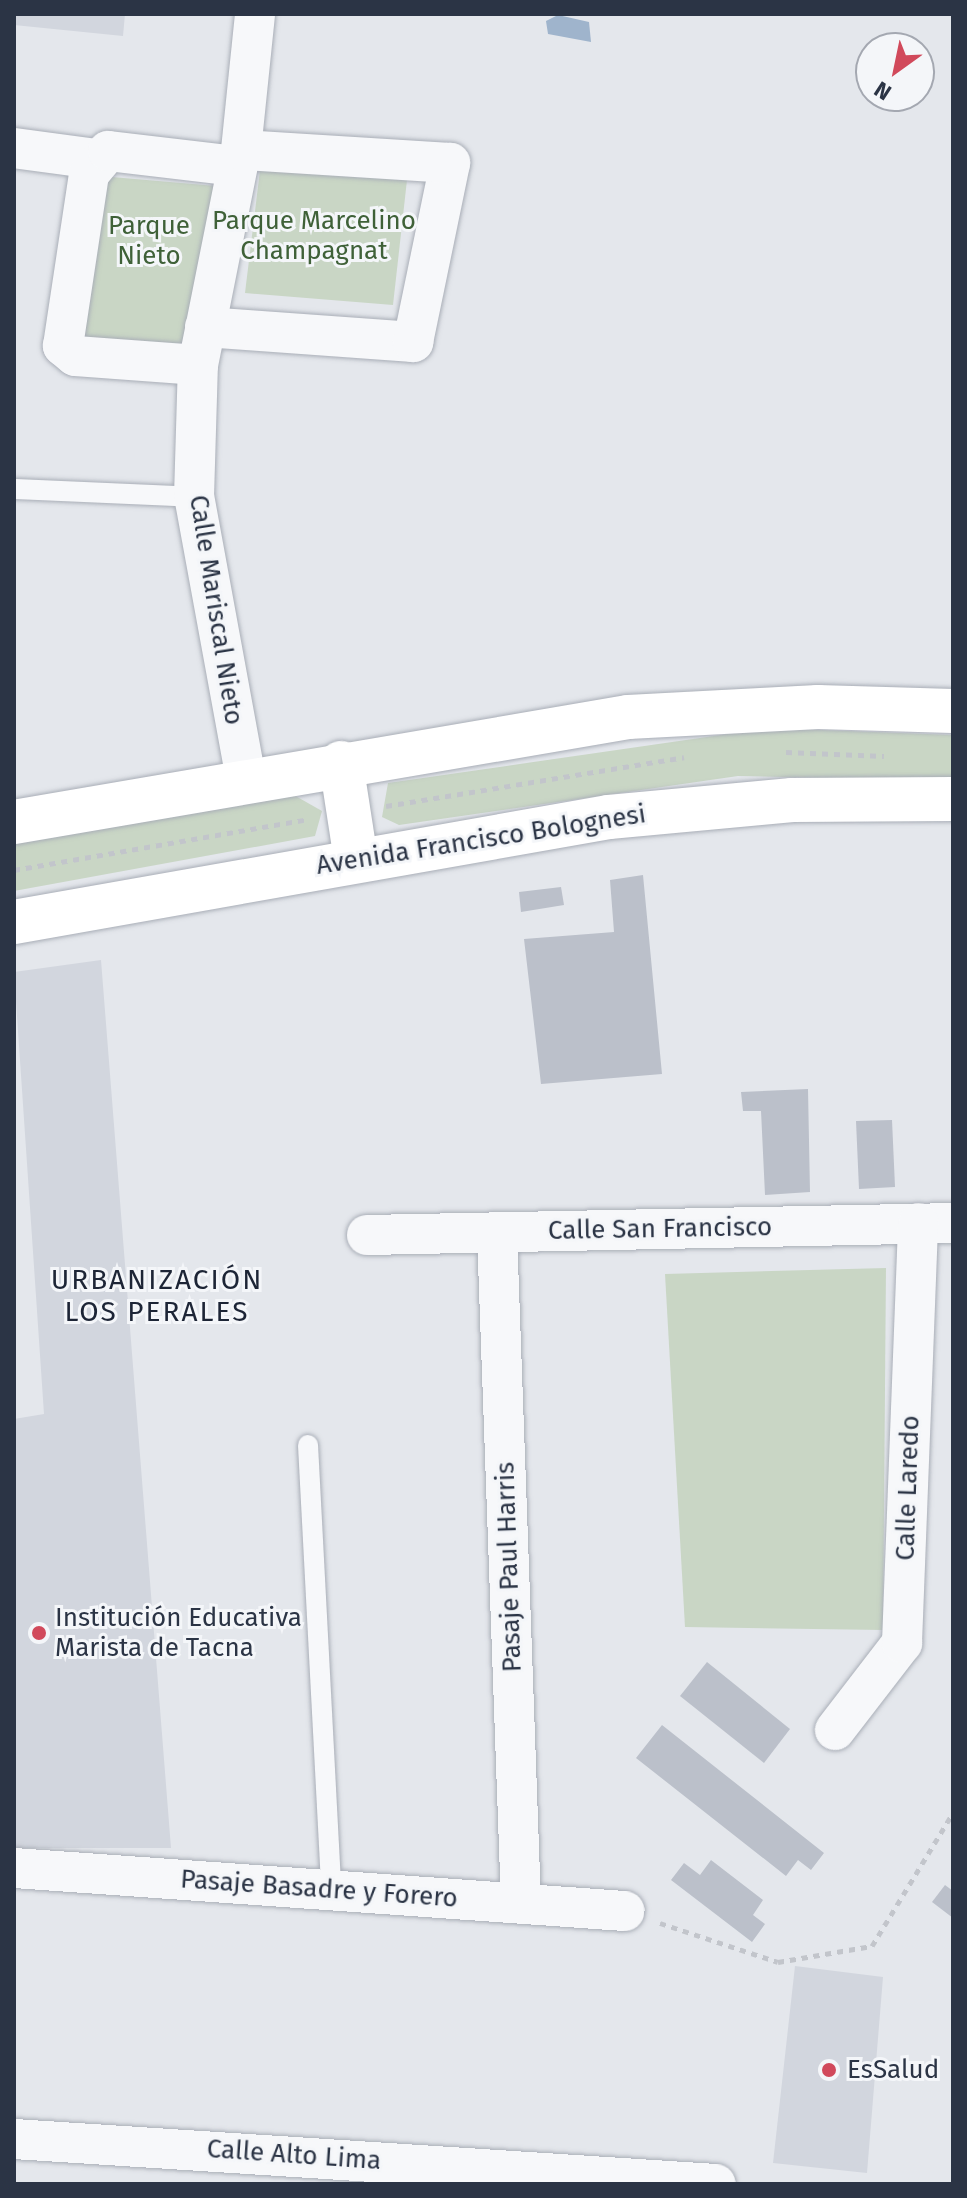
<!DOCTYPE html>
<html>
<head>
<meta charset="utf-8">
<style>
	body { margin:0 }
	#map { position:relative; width:967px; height:2198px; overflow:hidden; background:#e4e7ec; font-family:"Fira Sans",sans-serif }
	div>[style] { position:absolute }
	.built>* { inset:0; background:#d2d6de }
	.green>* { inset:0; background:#c9d6c5 }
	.water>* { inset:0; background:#9fb4cc }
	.building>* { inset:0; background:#bbc0ca }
	.path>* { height:5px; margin-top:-2.5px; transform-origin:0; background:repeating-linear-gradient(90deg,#c2c5cb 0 6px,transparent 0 12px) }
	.roads { filter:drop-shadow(0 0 2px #a9aeb7) drop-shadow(0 0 2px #a9aeb7) }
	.service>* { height:20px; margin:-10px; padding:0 10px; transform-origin:10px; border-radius:10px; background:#f7f8fa }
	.minor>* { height:40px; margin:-20px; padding:0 20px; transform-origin:20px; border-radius:20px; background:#f7f8fa }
	.primary>* { height:44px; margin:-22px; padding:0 22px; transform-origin:22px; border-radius:22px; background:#fff }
	.dots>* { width:22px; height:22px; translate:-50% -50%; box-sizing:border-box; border:4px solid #f4f6f9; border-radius:50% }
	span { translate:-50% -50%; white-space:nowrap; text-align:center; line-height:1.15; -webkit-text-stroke:6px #f4f6f9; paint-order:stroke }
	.park-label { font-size:26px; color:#3f6138 }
	.street-label { font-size:26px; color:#2b3445 }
	.poi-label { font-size:26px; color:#2b3445 }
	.left { translate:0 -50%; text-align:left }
	.neighbourhood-label { font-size:28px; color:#1d2536; letter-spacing:2px }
	.frame { position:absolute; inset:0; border:16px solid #2b3445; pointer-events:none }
	.north { position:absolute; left:855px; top:32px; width:80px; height:80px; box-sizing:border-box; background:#f4f6f9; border:2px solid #a4a8b1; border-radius:50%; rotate:213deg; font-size:22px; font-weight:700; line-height:32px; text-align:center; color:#2b3445 }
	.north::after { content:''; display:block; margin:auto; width:28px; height:36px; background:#d1495b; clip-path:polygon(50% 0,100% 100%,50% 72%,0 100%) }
</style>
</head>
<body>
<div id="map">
	<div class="built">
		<i style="clip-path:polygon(14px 14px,125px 14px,123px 36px,14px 25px)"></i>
		<i style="clip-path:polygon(101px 960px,171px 1848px,14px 1848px,14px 1419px,44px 1414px,14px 972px)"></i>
		<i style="clip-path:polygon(795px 1966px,883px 1977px,867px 2173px,773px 2163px)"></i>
	</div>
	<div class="green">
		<i style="clip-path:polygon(260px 170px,407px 180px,393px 305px,245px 293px)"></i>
		<i style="clip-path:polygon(100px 176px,216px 186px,188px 344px,80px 339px)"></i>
		<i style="clip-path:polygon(769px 728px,953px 735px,953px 781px,738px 776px,399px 825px,382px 817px,388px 783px)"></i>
		<i style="clip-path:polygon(292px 794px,322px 811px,315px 836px,14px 891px,14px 844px)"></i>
		<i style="clip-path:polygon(886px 1268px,883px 1630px,685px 1627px,665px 1274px)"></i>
	</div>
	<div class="water">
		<i style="clip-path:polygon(558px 15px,589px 22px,591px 42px,548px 34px,546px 21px)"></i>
	</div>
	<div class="building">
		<i style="clip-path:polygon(643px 875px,662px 1074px,541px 1084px,524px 939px,614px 932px,610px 880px)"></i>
		<i style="clip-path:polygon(561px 887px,564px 905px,521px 912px,519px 892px)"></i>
		<i style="clip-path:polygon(808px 1089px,810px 1192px,765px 1195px,761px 1111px,743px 1111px,741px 1092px)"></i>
		<i style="clip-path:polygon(892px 1120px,895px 1187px,859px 1189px,856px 1121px)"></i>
		<i style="clip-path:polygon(707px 1662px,790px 1729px,764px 1763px,680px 1696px)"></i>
		<i style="clip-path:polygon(662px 1725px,824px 1853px,811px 1870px,798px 1860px,786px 1876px,636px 1758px)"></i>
		<i style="clip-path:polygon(711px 1860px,763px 1900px,753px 1915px,765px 1924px,752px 1942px,671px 1880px,684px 1863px,700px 1875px)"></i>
		<i style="clip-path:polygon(945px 1885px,953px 1891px,953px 1918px,932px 1902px)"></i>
	</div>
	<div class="path">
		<i style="left:786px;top:752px;width:98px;rotate:2.3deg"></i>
		<i style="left:386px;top:806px;width:302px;rotate:-9.3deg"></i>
		<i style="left:14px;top:870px;width:299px;rotate:-9.8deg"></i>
		<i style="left:660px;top:1923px;width:124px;rotate:18.3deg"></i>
		<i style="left:778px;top:1962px;width:95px;rotate:-9.7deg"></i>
		<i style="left:872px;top:1946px;width:156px;rotate:-58.7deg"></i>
	</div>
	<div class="roads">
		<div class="service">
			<i style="left:14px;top:489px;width:180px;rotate:2.5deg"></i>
			<i style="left:308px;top:1445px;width:447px;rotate:87deg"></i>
		</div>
		<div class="minor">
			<i style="left:14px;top:148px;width:82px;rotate:7.7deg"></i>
			<i style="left:205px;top:327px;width:209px;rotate:4.1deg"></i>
			<i style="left:413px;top:342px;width:183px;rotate:-78.3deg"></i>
			<i style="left:450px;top:163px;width:209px;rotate:-176.4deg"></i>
			<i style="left:198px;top:365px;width:123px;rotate:-175.8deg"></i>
			<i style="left:75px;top:356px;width:16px;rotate:-140deg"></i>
			<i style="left:63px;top:346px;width:174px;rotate:-81.4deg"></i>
			<i style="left:89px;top:174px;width:30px;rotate:-50deg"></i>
			<i style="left:108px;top:151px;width:129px;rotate:6.7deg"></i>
			<i style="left:246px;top:779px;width:287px;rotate:-100.4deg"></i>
			<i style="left:194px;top:497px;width:132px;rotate:-88.3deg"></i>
			<i style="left:198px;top:365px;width:219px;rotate:-78.7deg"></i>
			<i style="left:241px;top:150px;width:137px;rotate:-84.1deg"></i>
			<i style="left:497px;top:1233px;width:669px;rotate:87.95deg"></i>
			<i style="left:367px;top:1235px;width:586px;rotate:-1.17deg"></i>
			<i style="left:835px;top:1730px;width:110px;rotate:-52.4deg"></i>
			<i style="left:902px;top:1643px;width:420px;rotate:-87.8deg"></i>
			<i style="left:14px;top:1868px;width:612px;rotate:4.03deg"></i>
			<i style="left:14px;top:2139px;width:703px;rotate:3.67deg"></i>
		</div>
		<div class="primary">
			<i style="left:341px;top:763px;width:98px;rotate:81.2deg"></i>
			<i style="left:14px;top:822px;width:623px;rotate:-9.7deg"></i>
			<i style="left:628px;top:717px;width:190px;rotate:-3deg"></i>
			<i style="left:818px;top:707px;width:135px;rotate:1.7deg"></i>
			<i style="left:14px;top:922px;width:604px;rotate:-10.01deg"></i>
			<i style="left:609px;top:817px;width:184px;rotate:-5.3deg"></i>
			<i style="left:792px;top:800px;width:161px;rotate:-0.4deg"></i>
		</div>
	</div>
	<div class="dots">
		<i style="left:39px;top:1633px;background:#d1495b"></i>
		<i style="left:829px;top:2070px;background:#d1495b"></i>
	</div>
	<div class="park-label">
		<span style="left:314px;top:236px">Parque Marcelino<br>Champagnat</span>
		<span style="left:149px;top:241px">Parque<br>Nieto</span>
	</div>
	<div class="street-label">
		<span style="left:216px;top:610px;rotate:81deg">Calle Mariscal Nieto</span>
		<span style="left:481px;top:840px;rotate:-9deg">Avenida Francisco Bolognesi</span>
		<span style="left:660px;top:1229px;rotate:-1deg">Calle San Francisco</span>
		<span style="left:908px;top:1488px;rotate:-88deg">Calle Laredo</span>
		<span style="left:509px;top:1567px;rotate:-92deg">Pasaje Paul Harris</span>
		<span style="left:319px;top:1889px;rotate:4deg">Pasaje Basadre y Forero</span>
		<span style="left:294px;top:2155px;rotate:4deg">Calle Alto Lima</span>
	</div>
	<div class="poi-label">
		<span class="left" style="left:55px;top:1633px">Institución Educativa<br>Marista de Tacna</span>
		<span class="left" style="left:847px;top:2070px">EsSalud</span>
	</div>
	<div class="neighbourhood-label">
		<span style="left:157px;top:1296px">URBANIZACIÓN<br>LOS PERALES</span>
	</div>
	<div class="frame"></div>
	<div class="north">N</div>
</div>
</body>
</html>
